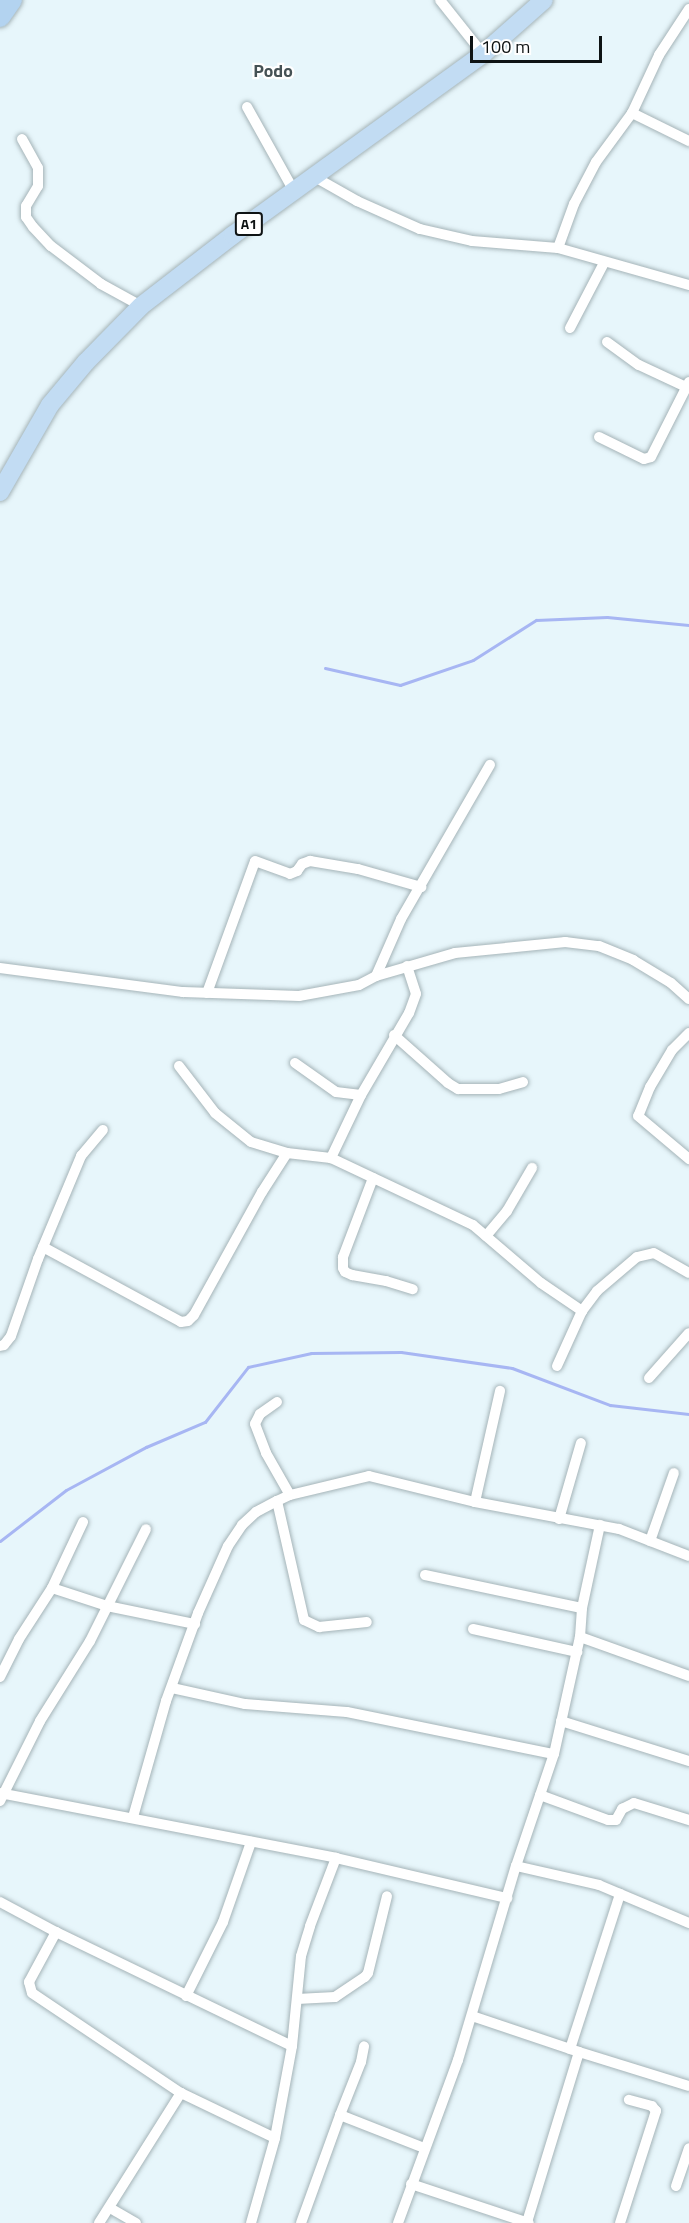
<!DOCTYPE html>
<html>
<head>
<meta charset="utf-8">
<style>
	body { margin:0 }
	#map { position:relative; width:689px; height:2223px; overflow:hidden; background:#e7f6fb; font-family:"Titillium Web",sans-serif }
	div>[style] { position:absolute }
	.stream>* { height:3px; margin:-1.5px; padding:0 1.5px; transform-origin:1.5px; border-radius:1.5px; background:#a7b6f3 }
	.roads { filter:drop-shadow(0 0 2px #a5b4b8) drop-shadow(0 0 2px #a5b4b8) }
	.minor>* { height:10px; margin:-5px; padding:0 5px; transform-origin:5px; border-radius:5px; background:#fff }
	.trunk>* { height:18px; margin:-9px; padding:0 9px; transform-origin:9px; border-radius:9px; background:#c2dcf3 }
	.motorway>* { height:20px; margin:-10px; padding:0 10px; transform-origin:10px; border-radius:10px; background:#b3d3f0 }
	span { translate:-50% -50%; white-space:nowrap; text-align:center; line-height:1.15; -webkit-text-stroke:4.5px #fff; paint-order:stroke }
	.shield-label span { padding:2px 4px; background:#fff; border:2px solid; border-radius:4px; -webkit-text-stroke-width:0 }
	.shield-label { font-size:14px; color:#0e1314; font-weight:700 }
	.quarter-label { font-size:18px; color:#455255; font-weight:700 }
	.scale { position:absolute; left:470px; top:36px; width:132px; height:27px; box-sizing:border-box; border:3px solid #0e1314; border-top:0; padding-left:8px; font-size:18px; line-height:21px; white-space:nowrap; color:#0e1314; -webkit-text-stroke:4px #fff; paint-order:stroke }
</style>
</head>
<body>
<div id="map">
	<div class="stream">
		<i style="left:325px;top:668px;width:77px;rotate:12.8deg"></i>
		<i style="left:400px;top:685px;width:77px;rotate:-18.9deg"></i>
		<i style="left:473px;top:660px;width:75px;rotate:-32.4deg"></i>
		<i style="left:536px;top:620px;width:71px;rotate:-2.4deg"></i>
		<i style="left:607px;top:617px;width:82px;rotate:5.6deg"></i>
		<i style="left:0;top:1541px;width:83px;rotate:-37.7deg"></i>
		<i style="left:66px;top:1490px;width:91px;rotate:-28.3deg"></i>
		<i style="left:146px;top:1447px;width:64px;rotate:-23deg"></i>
		<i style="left:205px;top:1422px;width:70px;rotate:-52deg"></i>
		<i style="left:248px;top:1367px;width:65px;rotate:-12.5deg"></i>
		<i style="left:311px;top:1353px;width:90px;rotate:-0.6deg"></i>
		<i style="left:401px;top:1352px;width:112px;rotate:8.2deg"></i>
		<i style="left:512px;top:1368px;width:105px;rotate:20.7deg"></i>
		<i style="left:610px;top:1405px;width:80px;rotate:6.5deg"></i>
	</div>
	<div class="roads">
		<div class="minor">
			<i style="left:440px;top:0;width:69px;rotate:51.5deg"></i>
			<i style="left:247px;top:107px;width:96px;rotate:60.8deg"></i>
			<i style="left:632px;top:113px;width:64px;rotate:26.2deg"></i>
			<i style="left:22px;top:139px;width:33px;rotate:61deg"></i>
			<i style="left:38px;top:168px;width:18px;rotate:90deg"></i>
			<i style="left:38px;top:186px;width:23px;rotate:121deg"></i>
			<i style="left:26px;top:206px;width:11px;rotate:90deg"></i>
			<i style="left:26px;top:217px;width:12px;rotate:55deg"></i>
			<i style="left:33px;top:227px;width:26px;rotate:47deg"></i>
			<i style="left:51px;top:246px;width:63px;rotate:37.2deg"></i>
			<i style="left:101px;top:284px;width:46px;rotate:28.8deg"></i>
			<i style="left:313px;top:176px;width:51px;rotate:29.6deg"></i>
			<i style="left:357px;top:201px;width:69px;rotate:24deg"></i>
			<i style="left:420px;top:229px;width:53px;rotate:13deg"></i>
			<i style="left:472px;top:241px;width:86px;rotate:4.7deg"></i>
			<i style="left:558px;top:248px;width:136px;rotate:15.8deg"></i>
			<i style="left:558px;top:248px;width:47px;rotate:-70deg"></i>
			<i style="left:574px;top:204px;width:47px;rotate:-62.4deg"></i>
			<i style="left:596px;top:162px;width:61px;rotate:-53.7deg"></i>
			<i style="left:632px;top:113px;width:64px;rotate:-65deg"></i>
			<i style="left:659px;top:55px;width:55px;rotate:-56.9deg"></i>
			<i style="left:570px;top:328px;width:73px;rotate:-62.4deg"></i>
			<i style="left:607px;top:342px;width:39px;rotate:36deg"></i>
			<i style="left:639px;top:365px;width:52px;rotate:25.1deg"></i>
			<i style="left:599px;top:437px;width:50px;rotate:26.1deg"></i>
			<i style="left:644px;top:459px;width:7px;rotate:-16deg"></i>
			<i style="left:651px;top:457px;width:84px;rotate:-63.1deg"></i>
			<i style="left:407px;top:966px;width:29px;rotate:72deg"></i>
			<i style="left:416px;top:994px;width:20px;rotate:110deg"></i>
			<i style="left:409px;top:1013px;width:95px;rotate:120.3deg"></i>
			<i style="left:361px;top:1095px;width:70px;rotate:115.5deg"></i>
			<i style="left:331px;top:1158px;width:157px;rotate:25.3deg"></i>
			<i style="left:473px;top:1225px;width:89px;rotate:40.5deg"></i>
			<i style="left:541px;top:1283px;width:50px;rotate:34.3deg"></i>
			<i style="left:582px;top:1311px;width:25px;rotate:-53deg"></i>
			<i style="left:597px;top:1291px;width:52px;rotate:-40.4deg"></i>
			<i style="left:637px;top:1257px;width:17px;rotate:-13deg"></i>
			<i style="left:654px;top:1253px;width:40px;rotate:29.7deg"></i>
			<i style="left:0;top:968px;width:185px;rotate:7.5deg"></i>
			<i style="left:183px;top:992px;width:116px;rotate:2deg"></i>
			<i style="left:299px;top:996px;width:61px;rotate:-10.4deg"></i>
			<i style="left:359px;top:985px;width:19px;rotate:-28deg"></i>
			<i style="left:376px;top:976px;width:82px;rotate:-16.2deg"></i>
			<i style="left:455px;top:953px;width:111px;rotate:-5.7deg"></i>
			<i style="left:565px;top:942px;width:34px;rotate:7deg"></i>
			<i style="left:599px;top:946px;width:37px;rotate:22deg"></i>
			<i style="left:633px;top:960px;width:44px;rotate:31.2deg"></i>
			<i style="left:671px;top:983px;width:24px;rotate:42deg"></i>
			<i style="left:376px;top:976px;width:62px;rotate:-66.3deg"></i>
			<i style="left:401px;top:919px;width:178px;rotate:-60deg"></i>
			<i style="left:207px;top:993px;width:140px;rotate:-70deg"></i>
			<i style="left:255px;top:861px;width:37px;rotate:20deg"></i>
			<i style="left:290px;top:874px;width:8px;rotate:-23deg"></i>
			<i style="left:297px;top:871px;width:9px;rotate:-54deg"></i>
			<i style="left:302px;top:864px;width:9px;rotate:-21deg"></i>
			<i style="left:310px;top:861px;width:49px;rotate:9.5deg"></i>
			<i style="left:358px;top:869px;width:66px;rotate:15.9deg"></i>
			<i style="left:689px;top:1033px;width:24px;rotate:135deg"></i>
			<i style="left:672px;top:1050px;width:43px;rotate:120.7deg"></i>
			<i style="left:650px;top:1087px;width:31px;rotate:112deg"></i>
			<i style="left:638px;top:1116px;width:67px;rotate:40.1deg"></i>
			<i style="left:394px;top:1035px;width:72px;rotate:41.6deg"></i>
			<i style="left:448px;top:1083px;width:12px;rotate:31deg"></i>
			<i style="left:458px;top:1089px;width:41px"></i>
			<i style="left:499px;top:1089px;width:25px;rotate:-16deg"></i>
			<i style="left:295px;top:1063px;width:50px;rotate:35.3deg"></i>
			<i style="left:336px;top:1092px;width:25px;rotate:7deg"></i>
			<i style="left:179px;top:1066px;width:59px;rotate:52.5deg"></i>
			<i style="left:215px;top:1113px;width:46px;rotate:38.9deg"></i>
			<i style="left:251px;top:1142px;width:38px;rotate:17deg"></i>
			<i style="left:287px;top:1153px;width:44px;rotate:6.5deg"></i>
			<i style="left:373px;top:1178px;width:85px;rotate:110.8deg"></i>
			<i style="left:343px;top:1257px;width:11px;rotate:90deg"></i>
			<i style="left:343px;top:1268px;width:4px;rotate:63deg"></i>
			<i style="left:345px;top:1272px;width:8px;rotate:23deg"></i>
			<i style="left:352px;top:1275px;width:35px;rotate:10deg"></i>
			<i style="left:386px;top:1281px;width:28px;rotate:17deg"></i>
			<i style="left:486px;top:1236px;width:33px;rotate:-50deg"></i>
			<i style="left:507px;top:1211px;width:50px;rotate:-59.8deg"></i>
			<i style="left:43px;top:1247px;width:157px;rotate:28.5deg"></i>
			<i style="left:181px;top:1322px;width:7px;rotate:-8deg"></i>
			<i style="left:188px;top:1321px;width:8px;rotate:-45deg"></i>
			<i style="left:194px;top:1315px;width:141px;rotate:-61.1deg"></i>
			<i style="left:262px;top:1192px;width:46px;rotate:-57.3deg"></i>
			<i style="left:0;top:1346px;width:4px;rotate:-14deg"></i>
			<i style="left:4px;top:1345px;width:11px;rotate:-52deg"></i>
			<i style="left:11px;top:1336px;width:82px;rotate:-70.7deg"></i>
			<i style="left:38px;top:1259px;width:112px;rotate:-67.3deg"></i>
			<i style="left:81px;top:1156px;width:34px;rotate:-50deg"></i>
			<i style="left:557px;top:1366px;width:60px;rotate:-65.6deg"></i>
			<i style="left:649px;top:1378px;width:60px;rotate:-48.4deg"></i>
			<i style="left:277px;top:1402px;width:21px;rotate:145deg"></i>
			<i style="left:260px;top:1414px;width:11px;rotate:117deg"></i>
			<i style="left:255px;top:1424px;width:31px;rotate:69deg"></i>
			<i style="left:266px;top:1453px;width:48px;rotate:60.3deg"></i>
			<i style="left:277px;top:1501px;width:122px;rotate:77.2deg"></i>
			<i style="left:304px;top:1620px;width:17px;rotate:25deg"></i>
			<i style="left:319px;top:1627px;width:48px;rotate:-5.9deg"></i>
			<i style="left:475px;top:1502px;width:114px;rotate:-77.3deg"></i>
			<i style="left:559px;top:1519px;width:79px;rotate:-73.9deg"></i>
			<i style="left:650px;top:1541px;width:72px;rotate:-70.6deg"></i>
			<i style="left:425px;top:1575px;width:160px;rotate:11.9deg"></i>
			<i style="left:52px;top:1588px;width:58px;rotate:18.1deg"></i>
			<i style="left:107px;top:1606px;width:90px;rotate:11.6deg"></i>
			<i style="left:473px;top:1629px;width:107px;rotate:12.5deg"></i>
			<i style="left:580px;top:1637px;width:116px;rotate:19.7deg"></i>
			<i style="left:0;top:1677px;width:42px;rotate:-63.4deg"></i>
			<i style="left:19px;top:1639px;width:61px;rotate:-57.1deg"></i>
			<i style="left:52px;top:1588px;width:73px;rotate:-64.8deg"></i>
			<i style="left:172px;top:1688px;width:75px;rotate:12.4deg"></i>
			<i style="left:245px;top:1704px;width:102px;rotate:4.5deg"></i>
			<i style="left:347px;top:1712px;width:211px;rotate:11.5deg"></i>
			<i style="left:561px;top:1721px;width:134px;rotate:17.4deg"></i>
			<i style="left:0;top:1793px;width:342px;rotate:10.9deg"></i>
			<i style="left:336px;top:1858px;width:176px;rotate:13.2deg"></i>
			<i style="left:540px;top:1795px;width:72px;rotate:20.2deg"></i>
			<i style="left:608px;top:1820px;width:8px"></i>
			<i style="left:616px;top:1820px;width:13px;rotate:-61deg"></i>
			<i style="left:622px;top:1809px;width:13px;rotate:-27deg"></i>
			<i style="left:634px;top:1803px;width:58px;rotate:17.2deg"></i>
			<i style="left:0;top:1801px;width:89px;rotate:-63.4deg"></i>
			<i style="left:40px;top:1721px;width:94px;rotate:-58deg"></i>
			<i style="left:90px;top:1641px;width:125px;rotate:-63.4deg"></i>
			<i style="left:133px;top:1817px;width:121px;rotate:-74.1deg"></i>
			<i style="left:166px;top:1701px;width:94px;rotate:-70deg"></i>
			<i style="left:198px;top:1613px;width:73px;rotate:-65.9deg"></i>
			<i style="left:228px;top:1546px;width:25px;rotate:-56deg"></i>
			<i style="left:242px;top:1525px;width:19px;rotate:-43deg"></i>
			<i style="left:256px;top:1512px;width:24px;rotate:-28deg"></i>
			<i style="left:277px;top:1501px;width:14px;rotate:-25deg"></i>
			<i style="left:290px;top:1495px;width:81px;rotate:-13.5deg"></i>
			<i style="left:369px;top:1476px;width:109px;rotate:13.8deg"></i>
			<i style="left:475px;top:1502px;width:147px;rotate:10.6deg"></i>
			<i style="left:619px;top:1529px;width:75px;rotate:21.1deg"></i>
			<i style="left:516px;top:1866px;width:85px;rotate:12.9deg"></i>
			<i style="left:599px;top:1885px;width:98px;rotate:22.9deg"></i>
			<i style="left:0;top:1902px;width:64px;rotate:28.2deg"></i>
			<i style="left:56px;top:1932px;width:262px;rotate:25.8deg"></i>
			<i style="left:56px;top:1932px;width:57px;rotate:118.4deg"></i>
			<i style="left:29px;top:1982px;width:11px;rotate:75deg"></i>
			<i style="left:32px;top:1993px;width:179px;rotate:33.9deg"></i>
			<i style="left:181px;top:2093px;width:104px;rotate:25.6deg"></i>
			<i style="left:186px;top:1996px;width:83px;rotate:-63.4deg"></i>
			<i style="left:223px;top:1922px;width:85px;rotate:-70.7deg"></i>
			<i style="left:297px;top:1999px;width:38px;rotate:-3deg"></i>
			<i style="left:335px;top:1997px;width:36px;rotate:-34deg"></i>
			<i style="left:365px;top:1977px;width:5px;rotate:-53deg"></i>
			<i style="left:368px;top:1973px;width:79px;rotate:-76.1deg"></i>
			<i style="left:472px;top:2016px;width:113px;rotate:18.6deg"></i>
			<i style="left:579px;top:2052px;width:178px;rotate:107deg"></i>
			<i style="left:570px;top:2049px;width:163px;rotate:-72.1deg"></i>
			<i style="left:579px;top:2052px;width:115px;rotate:17.2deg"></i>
			<i style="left:340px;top:2115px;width:57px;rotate:-68.4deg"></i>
			<i style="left:361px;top:2062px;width:16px;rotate:-79deg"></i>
			<i style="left:411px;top:2184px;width:124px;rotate:18.3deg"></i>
			<i style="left:676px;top:2186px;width:40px;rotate:-71.1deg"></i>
			<i style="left:110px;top:2208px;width:30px;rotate:30deg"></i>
			<i style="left:99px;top:2223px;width:154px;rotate:-57.8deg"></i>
			<i style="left:251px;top:2223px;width:88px;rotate:-74.2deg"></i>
			<i style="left:275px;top:2138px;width:94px;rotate:-79.5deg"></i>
			<i style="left:292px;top:2046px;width:90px;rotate:-84.3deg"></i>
			<i style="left:301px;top:1956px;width:31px;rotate:-73deg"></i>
			<i style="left:310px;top:1926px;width:73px;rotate:-69.1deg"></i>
			<i style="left:301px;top:2223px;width:115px;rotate:-70.1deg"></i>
			<i style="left:340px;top:2115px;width:90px;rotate:21.4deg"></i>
			<i style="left:398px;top:2223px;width:174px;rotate:-69.8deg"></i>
			<i style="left:458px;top:2060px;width:202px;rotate:-73.4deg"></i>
			<i style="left:516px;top:1866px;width:118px;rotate:-71.3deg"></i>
			<i style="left:554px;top:1754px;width:120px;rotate:-77.5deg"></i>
			<i style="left:580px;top:1637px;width:29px;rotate:-86deg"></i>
			<i style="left:582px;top:1608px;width:85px;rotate:-77.8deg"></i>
			<i style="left:620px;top:2223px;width:118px;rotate:-72.2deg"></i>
			<i style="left:656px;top:2111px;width:6px;rotate:-129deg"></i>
			<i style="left:652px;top:2106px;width:24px;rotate:-165deg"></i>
		</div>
		<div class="trunk">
			<i style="left:0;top:492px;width:100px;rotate:-60.1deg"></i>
			<i style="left:50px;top:405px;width:56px;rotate:-50.1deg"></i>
			<i style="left:86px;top:362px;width:78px;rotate:-45.5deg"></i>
			<i style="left:141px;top:306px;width:116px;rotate:-37.7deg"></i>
			<i style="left:233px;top:235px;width:309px;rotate:-35.9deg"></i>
			<i style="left:483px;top:54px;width:81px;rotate:-41.5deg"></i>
		</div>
		<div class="motorway">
			<i style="left:0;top:17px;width:21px;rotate:-55deg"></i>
		</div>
	</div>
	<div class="shield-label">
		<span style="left:249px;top:224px">A1</span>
	</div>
	<div class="quarter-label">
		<span style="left:273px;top:71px">Podo</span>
	</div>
	<div class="scale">100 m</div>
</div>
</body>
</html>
